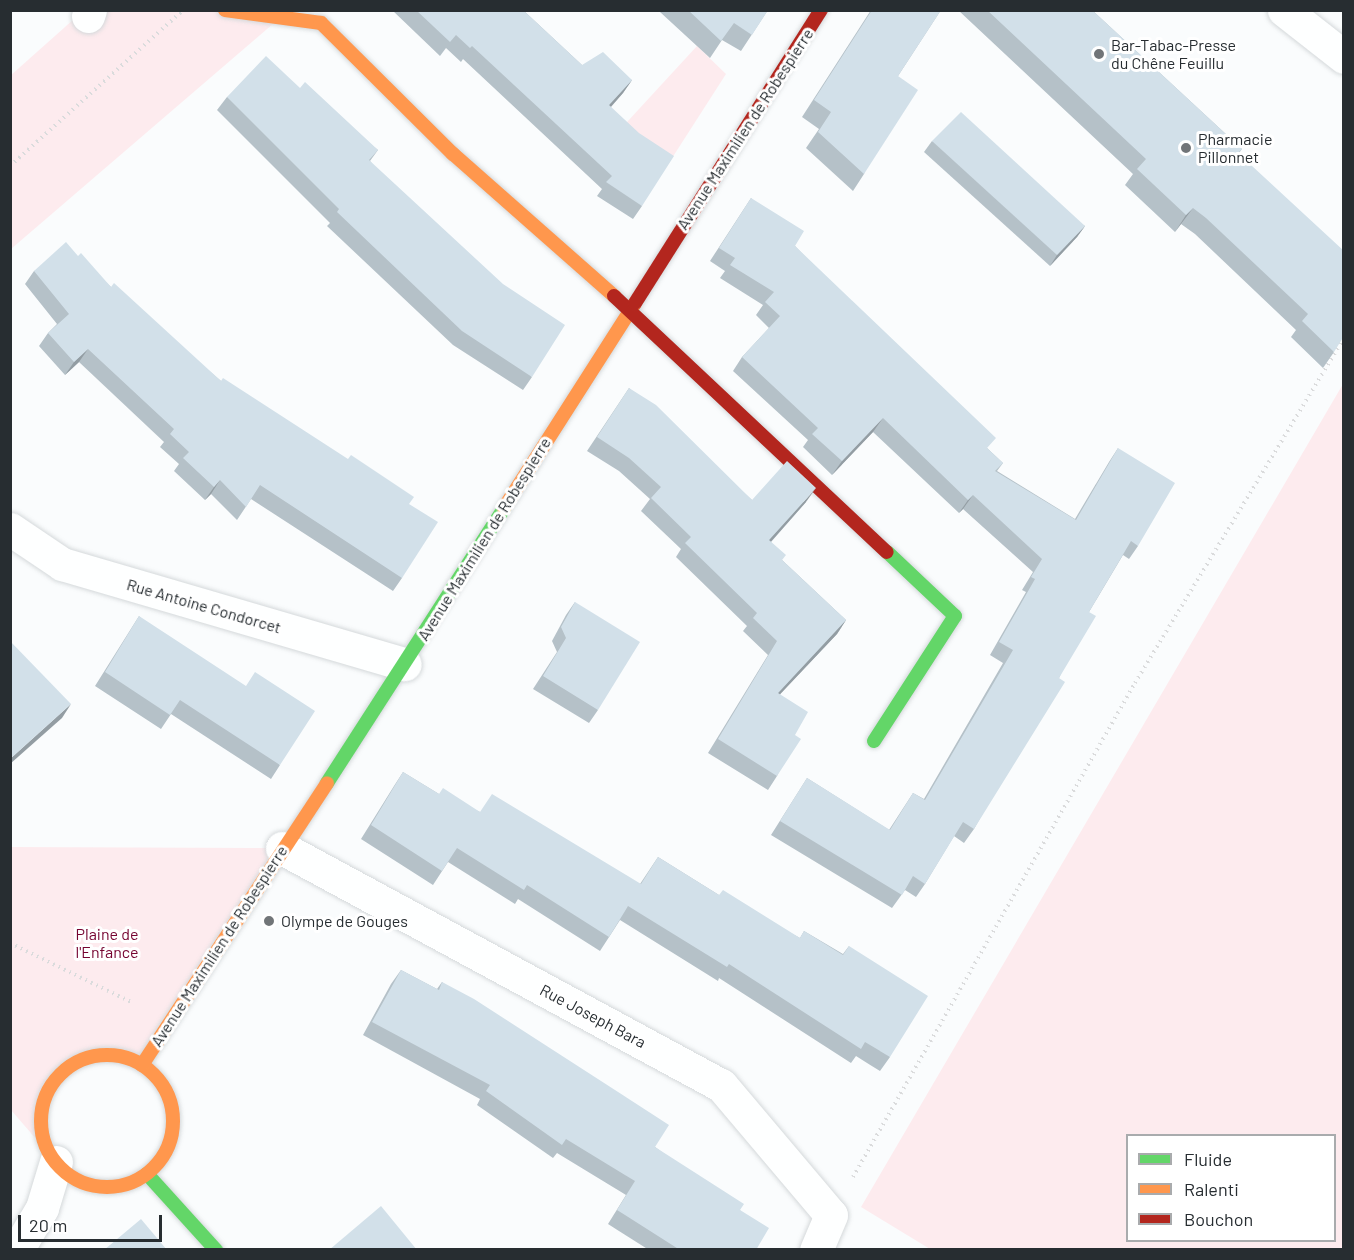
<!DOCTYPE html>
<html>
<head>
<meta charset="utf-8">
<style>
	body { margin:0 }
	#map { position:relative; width:1354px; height:1260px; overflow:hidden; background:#fafcfd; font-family:Barlow,sans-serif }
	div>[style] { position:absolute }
	.green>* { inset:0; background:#fdebee }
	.path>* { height:4px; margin-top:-2px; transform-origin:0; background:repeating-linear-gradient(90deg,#dadbdc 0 1.5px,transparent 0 6px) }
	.roads { filter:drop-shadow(0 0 2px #d5d9db) drop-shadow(0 0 2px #d5d9db) }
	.street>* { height:33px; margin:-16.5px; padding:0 16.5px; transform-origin:16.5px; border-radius:16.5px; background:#feffff }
	.fast>* { height:14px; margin:-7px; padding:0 7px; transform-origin:7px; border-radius:7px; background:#63d668 }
	.slow>* { height:14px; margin:-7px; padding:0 7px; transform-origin:7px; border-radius:7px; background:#ff974d }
	.slow>.ring { margin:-7px; padding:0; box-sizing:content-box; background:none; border:14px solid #ff974d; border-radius:50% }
	.jam>* { height:14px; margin:-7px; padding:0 7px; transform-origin:7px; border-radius:7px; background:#b3261e }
	.wall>* { inset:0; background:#b5c1c8 }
	.shaded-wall>* { inset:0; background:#939da3 }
	.building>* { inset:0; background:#d2e0e9 }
	.dots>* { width:16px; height:16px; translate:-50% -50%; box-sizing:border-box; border:3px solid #fff; border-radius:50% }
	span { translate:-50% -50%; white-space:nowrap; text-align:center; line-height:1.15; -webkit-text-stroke:6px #fff; paint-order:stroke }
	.poi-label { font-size:16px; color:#272d31 }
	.left { translate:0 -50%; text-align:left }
	.street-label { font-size:16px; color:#272d31 }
	.park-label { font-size:16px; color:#750330 }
	.frame { position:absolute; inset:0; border:12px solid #272d31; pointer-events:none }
	.legend { position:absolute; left:1126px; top:1134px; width:210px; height:108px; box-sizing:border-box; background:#fff; border:2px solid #a9abad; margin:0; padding:8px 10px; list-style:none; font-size:18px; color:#272d31 }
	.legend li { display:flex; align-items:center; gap:12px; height:30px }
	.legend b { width:30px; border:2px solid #a9abad }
	.scale { position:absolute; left:18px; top:1215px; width:144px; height:27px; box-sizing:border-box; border:3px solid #272d31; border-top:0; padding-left:8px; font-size:18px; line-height:21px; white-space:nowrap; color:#272d31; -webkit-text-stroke:4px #fff; paint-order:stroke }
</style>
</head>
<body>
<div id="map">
	<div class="green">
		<i style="clip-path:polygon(83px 11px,288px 11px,11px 249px,10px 76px)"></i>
		<i style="clip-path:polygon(697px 46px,726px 74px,665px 169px,616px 134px)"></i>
		<i style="clip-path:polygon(evenodd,1343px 384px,1343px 1249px,930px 1249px,861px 1207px,1343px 384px,1128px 1136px,1334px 1136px,1334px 1240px,1128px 1240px,1128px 1136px)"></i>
		<i style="clip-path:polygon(10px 847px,282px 848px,142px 1065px,125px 1057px,92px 1057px,77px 1062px,51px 1087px,42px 1108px,42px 1131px,56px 1162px,11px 1110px)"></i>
	</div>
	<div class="path">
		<i style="left:10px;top:166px;width:232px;rotate:-42deg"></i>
		<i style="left:10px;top:943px;width:137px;rotate:26deg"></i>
		<i style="left:853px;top:1177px;width:569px;rotate:-60.28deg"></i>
		<i style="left:1135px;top:683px;width:403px;rotate:-58.8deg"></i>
	</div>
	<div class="roads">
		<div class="street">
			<i style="left:1284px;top:10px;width:76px;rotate:38.1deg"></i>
			<i style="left:88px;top:16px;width:6px;rotate:-72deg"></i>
			<i style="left:10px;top:529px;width:63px;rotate:33.9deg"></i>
			<i style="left:62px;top:564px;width:357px;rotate:16.3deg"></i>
			<i style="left:282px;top:848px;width:499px;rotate:28.4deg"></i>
			<i style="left:721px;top:1085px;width:170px;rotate:49.8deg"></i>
			<i style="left:831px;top:1215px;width:38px;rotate:113deg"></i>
			<i style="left:17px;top:1250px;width:49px;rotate:-59.2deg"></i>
			<i style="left:42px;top:1208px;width:48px;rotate:-73.1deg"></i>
		</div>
		<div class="fast">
			<i style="left:874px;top:741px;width:149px;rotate:-57.1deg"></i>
			<i style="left:955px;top:616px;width:93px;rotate:-136.7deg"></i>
			<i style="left:327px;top:783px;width:327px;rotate:-57.2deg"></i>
			<i style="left:147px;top:1174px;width:103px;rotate:47.8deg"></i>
		</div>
		<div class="slow">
			<i style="left:225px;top:10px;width:97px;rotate:7.7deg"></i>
			<i style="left:321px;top:23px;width:186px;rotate:44.8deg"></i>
			<i style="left:453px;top:154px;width:215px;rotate:41.4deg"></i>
			<i style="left:504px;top:508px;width:243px;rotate:-57.4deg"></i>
			<i class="ring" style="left:41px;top:1055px;width:118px;height:118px"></i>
			<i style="left:142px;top:1065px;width:337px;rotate:-56.7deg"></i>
		</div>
		<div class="jam">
			<i style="left:614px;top:296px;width:374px;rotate:43.2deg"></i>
			<i style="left:635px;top:303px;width:347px;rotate:-57.6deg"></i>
		</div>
	</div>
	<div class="wall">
		<i style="clip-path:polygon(392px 10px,523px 10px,582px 65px,632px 80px,623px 93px,611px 107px,642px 206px,633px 219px,597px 196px,602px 189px,463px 59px,461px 62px,446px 48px,440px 56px)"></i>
		<i style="clip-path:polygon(661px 10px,768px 10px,741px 51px,722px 40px,710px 58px,660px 12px)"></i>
		<i style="clip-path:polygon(871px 10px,941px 10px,898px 76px,864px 174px,853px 191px,806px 148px,819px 129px,802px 117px)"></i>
		<i style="clip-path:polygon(958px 10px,1092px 10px,1242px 149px,1239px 153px,1334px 352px,1323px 368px,1291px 337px,1296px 330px,1195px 234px,1181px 224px,1175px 232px,1125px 185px,1133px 174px)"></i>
		<i style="clip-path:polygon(300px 88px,378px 150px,370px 161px,532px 377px,523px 390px,453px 345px,327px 226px,330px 223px,217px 110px,227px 97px)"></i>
		<i style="clip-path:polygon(932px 141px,1085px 226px,1077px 237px,1050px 266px,924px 152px)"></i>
		<i style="clip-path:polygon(751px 198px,795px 246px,988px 449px,1003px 463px,997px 471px,1075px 519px,1109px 462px,1118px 448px,1138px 546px,1129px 559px,1123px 555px,1089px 612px,1059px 678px,974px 829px,964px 843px,954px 836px,925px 884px,916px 897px,905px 890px,892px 908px,771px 835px,807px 778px,889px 830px,913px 793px,924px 799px,1003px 663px,990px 655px,1026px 592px,1022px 590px,1033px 572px,963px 509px,959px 513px,873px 432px,832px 475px,803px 447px,808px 440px,733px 371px,742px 357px,769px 328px,756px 315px,763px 305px,720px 278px,725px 271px,710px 261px)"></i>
		<i style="clip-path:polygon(78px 256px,111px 287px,221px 381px,409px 504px,402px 578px,393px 591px,251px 499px,237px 520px,211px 494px,205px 500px,174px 471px,179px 464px,160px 447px,164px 442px,79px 362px,65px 375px,39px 346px,48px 333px,57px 324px,25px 284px,34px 271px)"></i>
		<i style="clip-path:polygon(629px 388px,752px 500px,806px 502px,771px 542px,782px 560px,846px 620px,837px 634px,780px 694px,795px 735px,777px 776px,768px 790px,708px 753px,768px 655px,743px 631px,747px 626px,676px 557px,681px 549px,641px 511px,650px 499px,619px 471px,587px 451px)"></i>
		<i style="clip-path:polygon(575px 602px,598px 710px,589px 723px,533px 689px,557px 652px,552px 641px,566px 615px)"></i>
		<i style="clip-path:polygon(139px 616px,280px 765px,271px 779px,171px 714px,161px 729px,95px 686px)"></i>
		<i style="clip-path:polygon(403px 772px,439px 794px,480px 812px,640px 884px,658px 857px,719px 895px,800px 938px,804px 931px,843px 954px,849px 946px,890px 1057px,880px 1071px,856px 1056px,851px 1063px,719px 978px,718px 981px,620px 920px,600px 951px,518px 899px,515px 904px,448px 862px,433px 885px,361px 839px,394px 786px)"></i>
		<i style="clip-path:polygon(401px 970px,437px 989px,442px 982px,655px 1147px,740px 1210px,756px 1250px,649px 1250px,608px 1224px,626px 1195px,557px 1153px,553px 1158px,477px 1105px,480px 1099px,363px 1035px,391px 984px)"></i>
	</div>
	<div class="shaded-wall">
		<i style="clip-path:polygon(632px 80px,623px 93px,600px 119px,609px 105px)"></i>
		<i style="clip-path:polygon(1193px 208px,1175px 232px,1186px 215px)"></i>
		<i style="clip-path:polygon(1085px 226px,1077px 237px,1050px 266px,1057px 255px)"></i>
		<i style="clip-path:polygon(88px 349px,79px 362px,65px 375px,74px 362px)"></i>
		<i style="clip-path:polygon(883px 418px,873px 432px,832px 475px,842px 461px)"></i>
		<i style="clip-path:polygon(220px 480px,211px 494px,205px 500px,214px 487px)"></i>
		<i style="clip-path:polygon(816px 488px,806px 502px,760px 554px,769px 540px)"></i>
		<i style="clip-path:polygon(973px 495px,963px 509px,959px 513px,968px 500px)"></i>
		<i style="clip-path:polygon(846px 620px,837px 634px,769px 706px,778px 693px)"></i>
		<i style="clip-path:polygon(71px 704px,62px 718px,10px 764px,10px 759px)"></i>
	</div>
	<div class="building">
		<i style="clip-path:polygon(416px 10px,523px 10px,582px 65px,603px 52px,632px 80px,609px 105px,639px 133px,674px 156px,642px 206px,606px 182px,612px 176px,472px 46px,470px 48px,456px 35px,450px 42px)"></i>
		<i style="clip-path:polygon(688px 10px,768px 10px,752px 35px,734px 23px,721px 41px)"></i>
		<i style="clip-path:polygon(872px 10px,941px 10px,898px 76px,918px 90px,864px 174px,818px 132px,831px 112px,814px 100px)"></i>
		<i style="clip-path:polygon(987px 10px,1092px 10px,1242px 149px,1238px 153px,1344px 251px,1344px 336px,1334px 352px,1302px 321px,1308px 314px,1206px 218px,1193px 208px,1186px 215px,1137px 169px,1146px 159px)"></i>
		<i style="clip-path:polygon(266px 56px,300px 88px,305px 82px,378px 150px,369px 160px,503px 284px,565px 325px,532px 377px,462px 331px,337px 212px,339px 209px,227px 97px)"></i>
		<i style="clip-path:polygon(961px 112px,1085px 226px,1057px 255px,932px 141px)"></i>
		<i style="clip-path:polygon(751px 198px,804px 231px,795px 246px,996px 438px,987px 448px,1003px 463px,995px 471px,1076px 520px,1118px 448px,1175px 483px,1138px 546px,1131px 541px,1089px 612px,1096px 616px,1059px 678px,1065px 682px,974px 829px,963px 822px,925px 884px,913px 876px,902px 895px,780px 821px,807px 778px,890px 830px,913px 793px,925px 800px,1013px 650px,999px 642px,1035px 579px,1031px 577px,1042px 559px,973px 495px,968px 500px,883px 418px,842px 461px,812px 434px,818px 428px,742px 357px,780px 316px,765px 302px,774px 292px,730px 265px,735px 258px,719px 248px)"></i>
		<i style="clip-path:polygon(66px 242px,78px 256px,81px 253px,111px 287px,114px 283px,221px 381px,223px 378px,348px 459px,351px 455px,414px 497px,409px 504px,438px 522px,402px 578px,260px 485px,246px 507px,220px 480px,214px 487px,183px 458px,189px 452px,170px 434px,174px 429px,88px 349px,74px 362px,48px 333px,69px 314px,34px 271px)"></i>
		<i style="clip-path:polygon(629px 388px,656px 405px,752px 500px,787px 461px,816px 488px,769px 540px,786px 555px,782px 560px,846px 620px,778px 693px,808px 712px,795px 735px,801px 739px,777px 776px,718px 739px,777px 641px,753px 618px,757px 613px,685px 543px,691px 537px,651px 498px,661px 487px,629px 458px,597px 437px)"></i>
		<i style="clip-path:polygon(575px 602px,640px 642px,598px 710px,543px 676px,566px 638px,561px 627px)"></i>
		<i style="clip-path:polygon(139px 616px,246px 686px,255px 672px,315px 711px,280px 765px,180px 700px,170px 715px,105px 672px)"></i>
		<i style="clip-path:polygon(10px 641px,71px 704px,10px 759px)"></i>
		<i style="clip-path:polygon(403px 772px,439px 794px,443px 788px,480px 812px,492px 794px,641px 884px,658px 857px,719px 895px,723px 890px,800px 938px,804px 931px,843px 955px,849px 946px,928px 996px,890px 1057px,865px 1042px,861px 1049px,729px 964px,727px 967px,628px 906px,609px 937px,527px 885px,524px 890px,457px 848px,442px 871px,371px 825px)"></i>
		<i style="clip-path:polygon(401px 970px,439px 990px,442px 982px,474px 999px,669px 1125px,655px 1147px,744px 1204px,740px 1210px,769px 1228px,756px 1250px,680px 1250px,617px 1210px,635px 1181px,566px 1139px,562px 1145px,486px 1091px,490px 1085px,372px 1022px)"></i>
		<i style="clip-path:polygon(381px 1206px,417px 1250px,329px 1250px)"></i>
		<i style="clip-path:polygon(141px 1219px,167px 1250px,104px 1250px)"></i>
	</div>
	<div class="dots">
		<i style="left:1099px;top:54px;background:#717578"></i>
		<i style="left:1186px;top:148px;background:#717578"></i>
		<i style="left:269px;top:921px;background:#717578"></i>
	</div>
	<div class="poi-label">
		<span class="left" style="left:1111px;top:54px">Bar-Tabac-Presse<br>du Chêne Feuillu</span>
		<span class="left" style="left:1198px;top:148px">Pharmacie<br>Pillonnet</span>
		<span class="left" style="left:281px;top:921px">Olympe de Gouges</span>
	</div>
	<div class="street-label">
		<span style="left:745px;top:129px;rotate:-57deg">Avenue Maximilien de Robespierre</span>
		<span style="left:484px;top:539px;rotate:-58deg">Avenue Maximilien de Robespierre</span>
		<span style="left:204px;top:606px;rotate:16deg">Rue Antoine Condorcet</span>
		<span style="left:219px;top:946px;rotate:-57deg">Avenue Maximilien de Robespierre</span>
		<span style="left:593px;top:1016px;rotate:28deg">Rue Joseph Bara</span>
	</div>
	<div class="park-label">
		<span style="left:107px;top:943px">Plaine de<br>l'Enfance</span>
	</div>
	<div class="frame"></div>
	<ul class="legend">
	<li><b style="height:8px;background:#63d668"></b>Fluide</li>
	<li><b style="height:8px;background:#ff974d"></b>Ralenti</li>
	<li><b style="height:8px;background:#b3261e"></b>Bouchon</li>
	</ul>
	<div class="scale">20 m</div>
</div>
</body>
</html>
